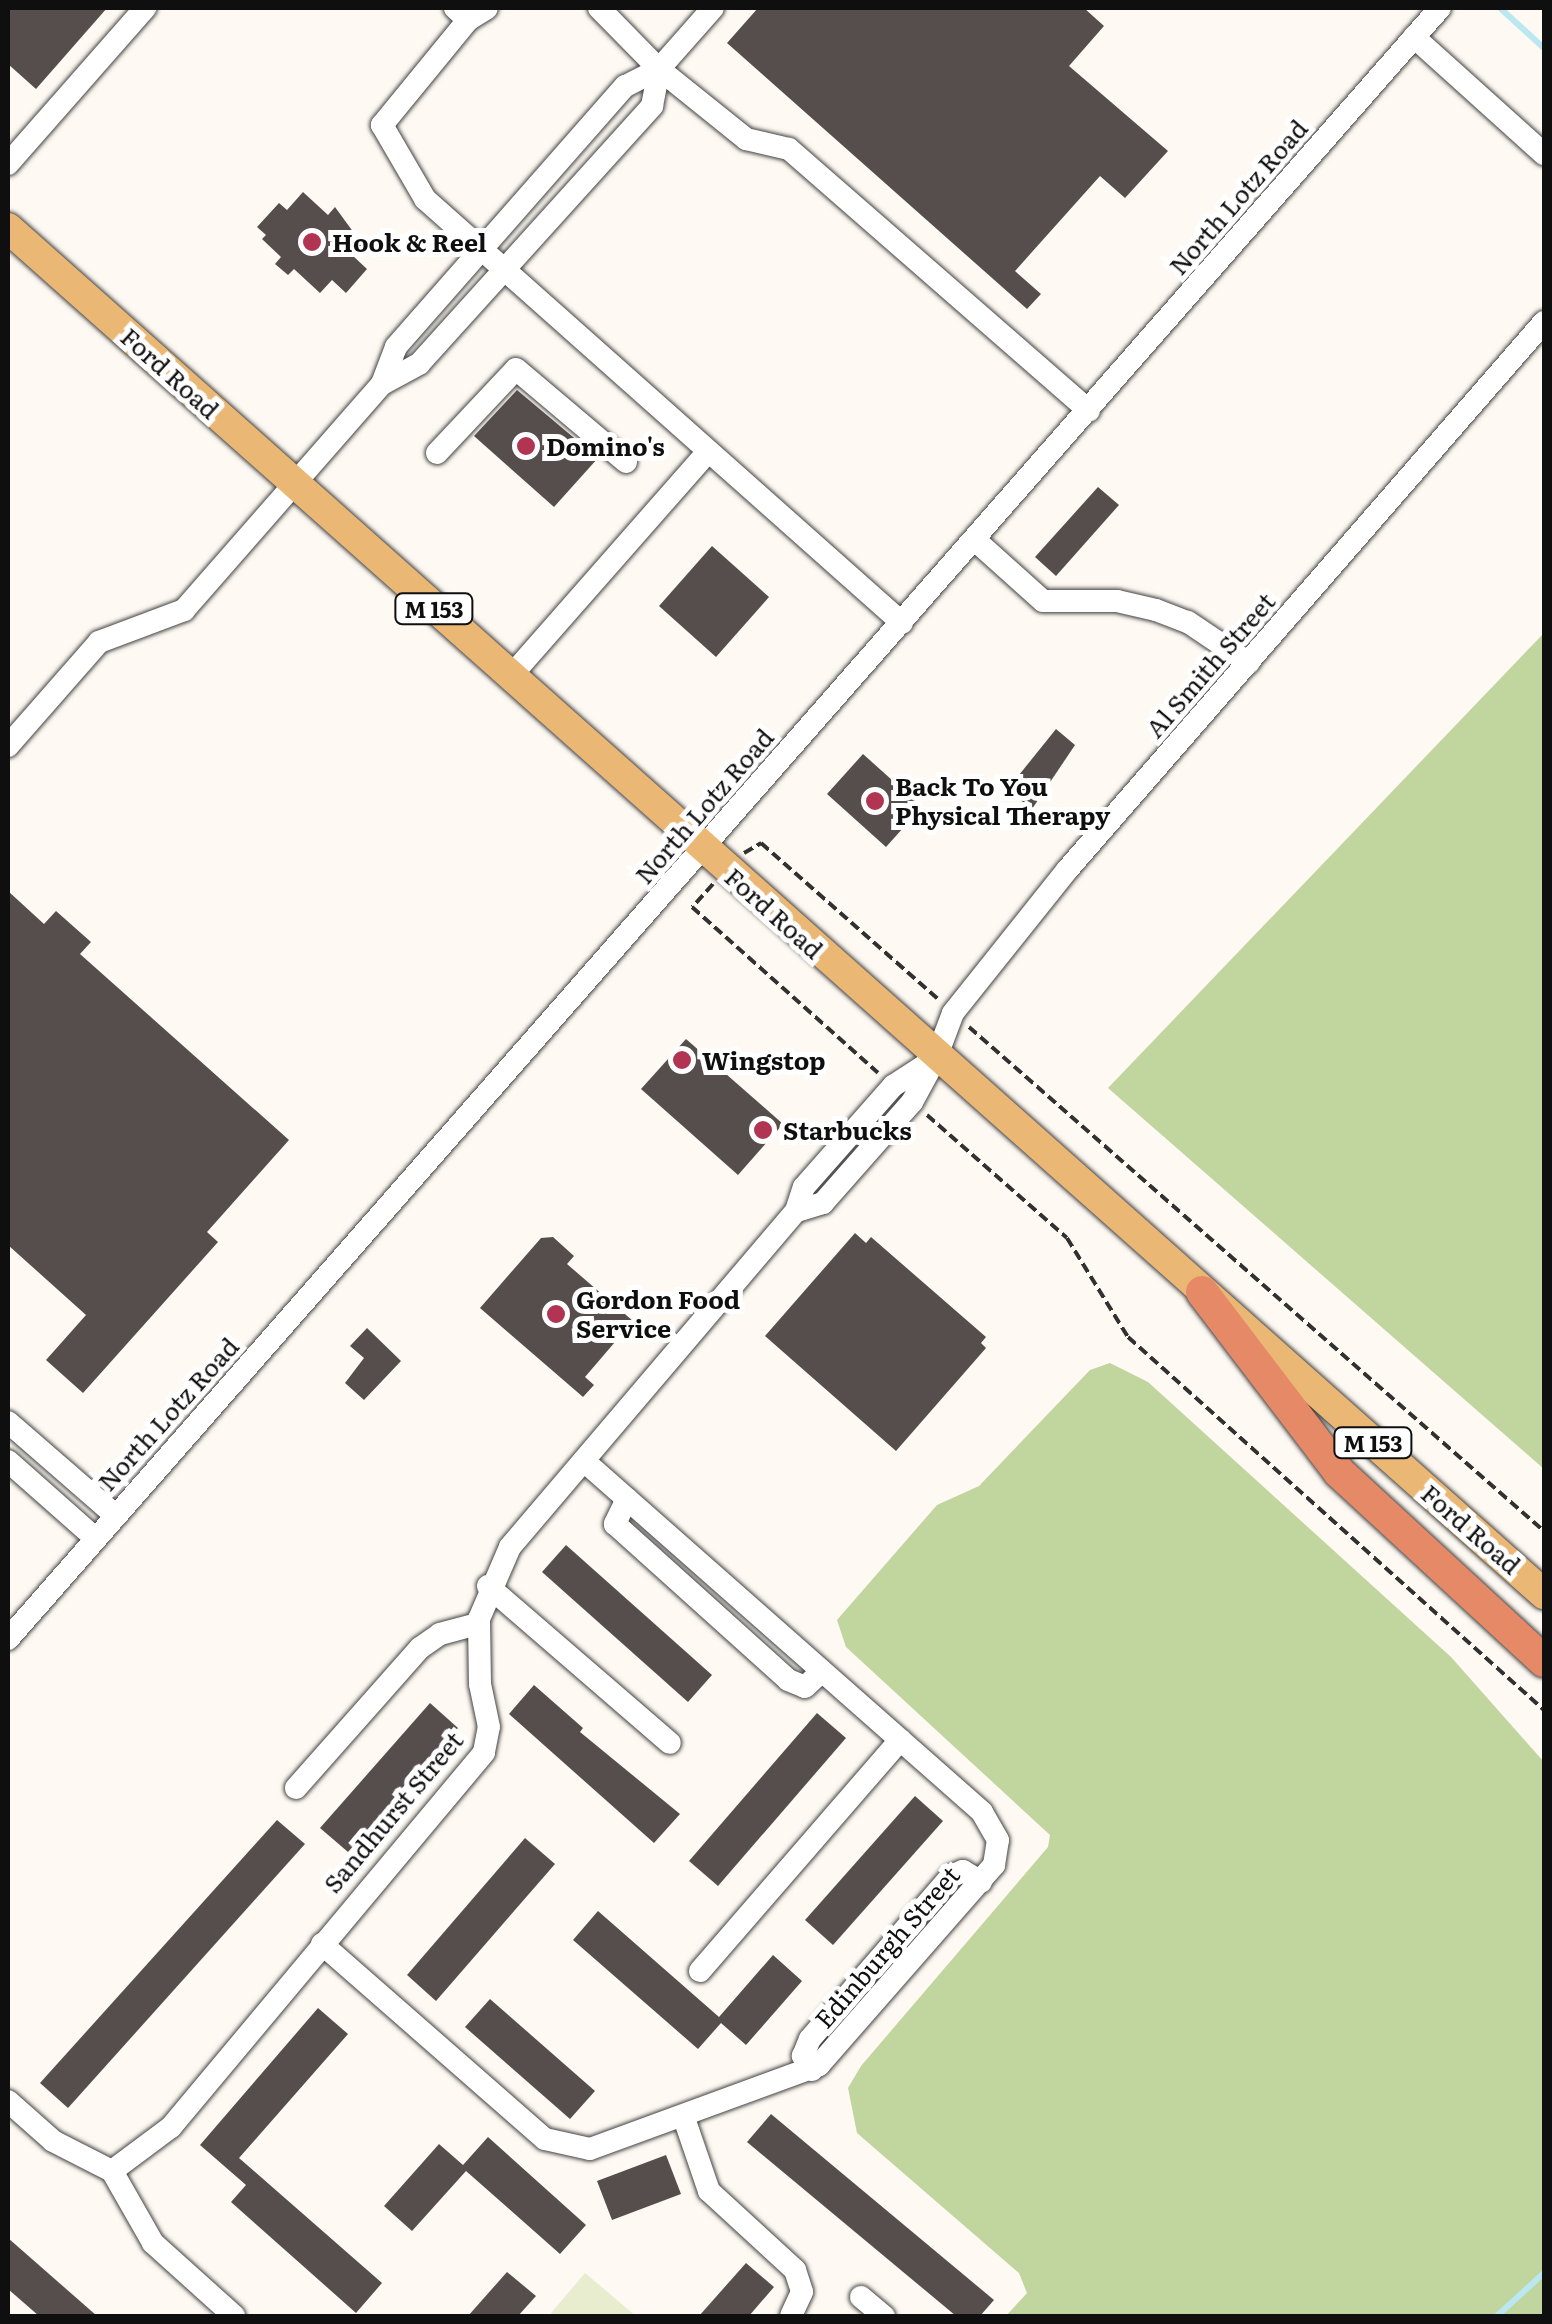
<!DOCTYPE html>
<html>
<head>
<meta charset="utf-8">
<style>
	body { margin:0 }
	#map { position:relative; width:1552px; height:2324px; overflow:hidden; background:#fef9f2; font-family:Literata,serif }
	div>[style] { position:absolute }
	.forest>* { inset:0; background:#c1d59f }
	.pitch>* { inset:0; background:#e9edcf }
	.stream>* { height:6px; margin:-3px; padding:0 3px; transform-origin:3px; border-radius:3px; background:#bbe7f0 }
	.building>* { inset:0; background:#564e4c }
	.path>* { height:4px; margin-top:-2px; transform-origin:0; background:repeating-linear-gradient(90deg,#313131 0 10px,transparent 0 15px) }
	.roads { filter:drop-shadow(0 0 2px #424242) drop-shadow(0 0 2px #424242) }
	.minor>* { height:22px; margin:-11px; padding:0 11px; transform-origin:11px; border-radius:11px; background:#fff }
	.major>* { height:30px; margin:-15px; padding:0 15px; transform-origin:15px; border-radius:15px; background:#ebb774 }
	.highway>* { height:32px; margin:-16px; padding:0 16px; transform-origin:16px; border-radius:16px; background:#e68967 }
	.dots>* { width:28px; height:28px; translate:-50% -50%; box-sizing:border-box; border:5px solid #fff; border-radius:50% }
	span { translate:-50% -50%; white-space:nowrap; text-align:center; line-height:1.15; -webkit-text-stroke:10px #fff; paint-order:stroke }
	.shield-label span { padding:2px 8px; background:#fff; border:2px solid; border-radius:8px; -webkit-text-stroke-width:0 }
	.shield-label { font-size:22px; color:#0f0f0f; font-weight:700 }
	.street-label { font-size:25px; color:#0f0f0f }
	.poi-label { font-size:25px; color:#0f0f0f; font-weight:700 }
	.left { translate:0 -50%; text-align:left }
	.frame { position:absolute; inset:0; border:10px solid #0f0f0f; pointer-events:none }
</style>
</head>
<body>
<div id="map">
	<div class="forest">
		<i style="clip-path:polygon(1544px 633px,1544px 1469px,1108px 1088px)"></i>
		<i style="clip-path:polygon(1110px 1363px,1148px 1382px,1451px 1657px,1544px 1762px,1544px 2316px,1006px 2316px,1027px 2293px,1019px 2273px,857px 2133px,848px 2088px,861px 2066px,1048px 1847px,1050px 1835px,846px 1647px,837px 1620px,937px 1505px,979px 1486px,1090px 1370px)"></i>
	</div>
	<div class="pitch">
		<i style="clip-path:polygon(585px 2273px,636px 2316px,555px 2316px,551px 2313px)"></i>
	</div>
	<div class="stream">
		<i style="left:1500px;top:8px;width:59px;rotate:42.3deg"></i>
		<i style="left:1497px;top:2316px;width:64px;rotate:-42.5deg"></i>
	</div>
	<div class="building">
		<i style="clip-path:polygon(8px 8px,107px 8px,36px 89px,8px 64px)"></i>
		<i style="clip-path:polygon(758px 8px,1084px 8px,1104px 26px,1069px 66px,1168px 151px,1125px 198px,1100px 176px,1015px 271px,1041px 294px,1027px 309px,727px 43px)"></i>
		<i style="clip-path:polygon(303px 192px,328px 215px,335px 207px,362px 244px,352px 255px,367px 269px,346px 293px,332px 280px,320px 293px,294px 269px,288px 275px,275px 264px,281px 257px,262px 239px,266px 235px,257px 227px,279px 203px,287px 210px)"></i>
		<i style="clip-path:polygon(517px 390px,598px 458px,554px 507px,474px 436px)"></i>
		<i style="clip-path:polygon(1098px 487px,1119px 505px,1056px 576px,1035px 557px)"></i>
		<i style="clip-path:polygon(712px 546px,769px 597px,716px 657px,659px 606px)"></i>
		<i style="clip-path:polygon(1056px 729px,1075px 745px,1032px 809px,1007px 790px)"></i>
		<i style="clip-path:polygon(863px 754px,922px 807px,886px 847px,827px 794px)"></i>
		<i style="clip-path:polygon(8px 891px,44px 924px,56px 911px,91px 942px,80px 954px,289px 1140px,207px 1232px,218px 1242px,83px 1393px,46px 1360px,86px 1315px,8px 1245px)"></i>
		<i style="clip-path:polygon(686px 1039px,783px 1124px,738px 1175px,641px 1089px)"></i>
		<i style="clip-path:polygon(855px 1233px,866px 1243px,871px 1237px,986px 1337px,981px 1343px,986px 1348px,896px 1451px,765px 1336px)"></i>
		<i style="clip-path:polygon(553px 1237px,574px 1256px,567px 1264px,633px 1321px,585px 1377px,594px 1385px,583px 1397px,480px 1308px,541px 1238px)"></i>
		<i style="clip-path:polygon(367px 1328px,401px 1361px,364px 1400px,345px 1383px,364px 1358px,350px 1346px)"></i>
		<i style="clip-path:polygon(566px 1545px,712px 1675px,688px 1702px,542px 1572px)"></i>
		<i style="clip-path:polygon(534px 1685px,583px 1728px,580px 1732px,680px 1814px,654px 1843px,509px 1714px)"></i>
		<i style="clip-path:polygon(430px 1703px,458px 1728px,348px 1852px,320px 1828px)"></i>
		<i style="clip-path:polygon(817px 1713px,846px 1738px,718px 1886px,689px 1861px)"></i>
		<i style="clip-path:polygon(915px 1796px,943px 1821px,833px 1945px,805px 1920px)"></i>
		<i style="clip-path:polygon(277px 1820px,305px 1844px,68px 2108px,40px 2083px)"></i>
		<i style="clip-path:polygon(525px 1838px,555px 1864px,436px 2001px,407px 1975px)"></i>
		<i style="clip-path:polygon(598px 1911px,719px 2017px,773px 1955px,802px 1981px,746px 2045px,721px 2023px,698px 2049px,573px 1940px)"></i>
		<i style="clip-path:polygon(490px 1999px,595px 2091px,570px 2119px,465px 2027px)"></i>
		<i style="clip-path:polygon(318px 2008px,348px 2034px,239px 2158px,382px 2283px,356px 2313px,231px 2202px,246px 2185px,200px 2145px)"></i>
		<i style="clip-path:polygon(771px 2114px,994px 2300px,980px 2316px,956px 2316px,747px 2142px)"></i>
		<i style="clip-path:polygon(488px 2137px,586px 2225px,560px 2254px,466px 2171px,412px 2231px,384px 2206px,439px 2144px,463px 2165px)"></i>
		<i style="clip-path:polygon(666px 2155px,681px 2194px,612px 2220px,597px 2181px)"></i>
		<i style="clip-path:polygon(8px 2238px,97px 2316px,39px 2316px,8px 2289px)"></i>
		<i style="clip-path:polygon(746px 2263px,774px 2287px,749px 2316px,699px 2316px)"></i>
		<i style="clip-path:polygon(507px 2272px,536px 2296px,518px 2316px,468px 2316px)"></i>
	</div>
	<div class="path">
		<i style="left:744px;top:853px;width:20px;rotate:-30deg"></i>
		<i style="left:761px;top:843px;width:239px;rotate:41.4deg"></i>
		<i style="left:713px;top:884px;width:31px;rotate:132deg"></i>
		<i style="left:692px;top:907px;width:249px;rotate:41.7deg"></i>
		<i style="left:969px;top:1027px;width:765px;rotate:41.24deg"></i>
		<i style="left:927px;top:1115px;width:186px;rotate:41.3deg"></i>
		<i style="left:1067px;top:1238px;width:116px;rotate:58.4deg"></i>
		<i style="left:1128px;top:1337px;width:559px;rotate:41.88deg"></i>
	</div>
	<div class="roads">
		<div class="minor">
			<i style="left:455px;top:8px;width:18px;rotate:43deg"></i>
			<i style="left:468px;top:20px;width:22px;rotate:-32deg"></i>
			<i style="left:599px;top:8px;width:86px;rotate:45.5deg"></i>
			<i style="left:659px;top:69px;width:112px;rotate:38.8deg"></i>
			<i style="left:746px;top:139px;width:44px;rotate:13.1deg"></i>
			<i style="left:789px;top:149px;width:398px;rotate:41.1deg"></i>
			<i style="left:468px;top:20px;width:136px;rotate:129.3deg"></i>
			<i style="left:382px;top:125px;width:86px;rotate:59.8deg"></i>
			<i style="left:425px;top:199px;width:638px;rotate:41.63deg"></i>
			<i style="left:1414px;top:37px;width:175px;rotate:42deg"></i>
			<i style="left:659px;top:69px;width:81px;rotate:-48.5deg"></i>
			<i style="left:8px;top:164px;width:208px;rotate:-48.7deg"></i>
			<i style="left:437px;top:453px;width:115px;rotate:-46.8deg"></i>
			<i style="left:516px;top:369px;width:144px;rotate:40.2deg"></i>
			<i style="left:975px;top:540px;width:91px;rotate:41.9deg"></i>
			<i style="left:1043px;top:601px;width:74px"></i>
			<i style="left:1117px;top:601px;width:40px;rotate:13deg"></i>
			<i style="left:1156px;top:610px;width:34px;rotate:21deg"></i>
			<i style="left:1188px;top:622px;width:73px;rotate:33.9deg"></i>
			<i style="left:510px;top:677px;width:300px;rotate:-48.7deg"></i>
			<i style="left:8px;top:746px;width:138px;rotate:-48.8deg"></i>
			<i style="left:99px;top:642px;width:91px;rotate:-20.6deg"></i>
			<i style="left:184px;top:610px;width:300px;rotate:-48.8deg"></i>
			<i style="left:382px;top:384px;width:42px;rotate:-28.4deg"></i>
			<i style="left:419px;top:364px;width:348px;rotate:-47.9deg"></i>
			<i style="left:652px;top:106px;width:38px;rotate:-79deg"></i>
			<i style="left:659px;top:69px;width:38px;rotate:153deg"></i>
			<i style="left:625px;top:86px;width:347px;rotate:131.3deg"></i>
			<i style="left:396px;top:347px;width:40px;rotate:111deg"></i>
			<i style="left:936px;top:1058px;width:48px;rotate:-69.3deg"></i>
			<i style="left:953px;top:1013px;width:184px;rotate:-51.4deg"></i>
			<i style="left:1068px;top:869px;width:725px;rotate:-48.97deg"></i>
			<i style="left:8px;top:1422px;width:142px;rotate:41deg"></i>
			<i style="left:8px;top:1461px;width:116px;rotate:41.5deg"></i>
			<i style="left:627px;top:1499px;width:28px;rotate:116deg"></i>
			<i style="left:615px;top:1524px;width:233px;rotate:42deg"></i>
			<i style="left:788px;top:1680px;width:18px;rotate:22deg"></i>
			<i style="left:805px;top:1687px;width:23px;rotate:-43deg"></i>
			<i style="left:488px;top:1586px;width:240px;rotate:40.8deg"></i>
			<i style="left:8px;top:1639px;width:2170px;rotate:-48.72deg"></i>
			<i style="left:296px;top:1788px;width:187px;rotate:-48.5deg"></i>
			<i style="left:420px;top:1648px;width:24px;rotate:-35deg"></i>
			<i style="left:440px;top:1634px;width:39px;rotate:-15deg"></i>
			<i style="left:322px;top:1944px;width:296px;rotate:41.2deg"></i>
			<i style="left:545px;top:2139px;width:46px;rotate:12.5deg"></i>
			<i style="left:590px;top:2149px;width:244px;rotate:-20.1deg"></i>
			<i style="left:819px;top:2065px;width:266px;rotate:-48.8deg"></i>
			<i style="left:994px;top:1865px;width:25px;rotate:-81deg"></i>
			<i style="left:998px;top:1840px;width:32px;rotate:-120deg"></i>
			<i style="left:982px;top:1812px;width:531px;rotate:-138.59deg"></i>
			<i style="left:700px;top:1971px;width:306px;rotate:-49.1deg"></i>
			<i style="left:812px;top:2070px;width:17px;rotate:-123deg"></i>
			<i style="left:803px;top:2056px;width:18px;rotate:-68deg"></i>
			<i style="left:810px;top:2039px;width:216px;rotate:-49.1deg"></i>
			<i style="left:951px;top:1876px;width:13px;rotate:-23deg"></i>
			<i style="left:963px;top:1871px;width:21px;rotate:31deg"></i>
			<i style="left:8px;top:2101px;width:60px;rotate:41.6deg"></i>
			<i style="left:53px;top:2141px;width:66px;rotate:27deg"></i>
			<i style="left:112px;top:2171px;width:83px;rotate:60.3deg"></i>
			<i style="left:153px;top:2243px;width:109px;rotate:42deg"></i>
			<i style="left:684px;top:2118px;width:77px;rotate:71.1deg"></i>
			<i style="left:709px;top:2191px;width:117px;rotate:42.6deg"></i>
			<i style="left:795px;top:2270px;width:23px;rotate:72deg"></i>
			<i style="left:802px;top:2292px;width:26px;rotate:115deg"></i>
			<i style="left:112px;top:2171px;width:74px;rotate:-36.7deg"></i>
			<i style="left:171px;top:2127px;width:488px;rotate:-50.1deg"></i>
			<i style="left:484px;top:1752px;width:25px;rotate:-79deg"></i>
			<i style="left:489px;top:1727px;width:44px;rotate:-101.8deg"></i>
			<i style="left:480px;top:1684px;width:65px;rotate:-90.9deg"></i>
			<i style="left:479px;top:1619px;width:78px;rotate:-66.7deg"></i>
			<i style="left:510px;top:1547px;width:441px;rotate:-49.6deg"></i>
			<i style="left:796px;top:1211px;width:25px;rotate:-72deg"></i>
			<i style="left:804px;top:1187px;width:135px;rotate:-48.6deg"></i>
			<i style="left:893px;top:1086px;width:51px;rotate:-33.1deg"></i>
			<i style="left:936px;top:1058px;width:50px;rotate:118.6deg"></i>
			<i style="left:912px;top:1102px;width:135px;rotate:131.4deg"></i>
			<i style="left:823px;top:1203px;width:28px;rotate:163deg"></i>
			<i style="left:861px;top:2297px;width:30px;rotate:40deg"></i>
		</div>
		<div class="major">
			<i style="left:8px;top:228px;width:2056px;rotate:41.65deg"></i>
		</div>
		<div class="highway">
			<i style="left:1202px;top:1292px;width:226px;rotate:52.7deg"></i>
			<i style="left:1339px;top:1472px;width:279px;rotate:42.7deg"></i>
		</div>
	</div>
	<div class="dots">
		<i style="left:312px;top:242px;background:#b13452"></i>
		<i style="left:526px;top:446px;background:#b13452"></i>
		<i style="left:875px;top:801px;background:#b13452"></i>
		<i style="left:682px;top:1060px;background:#b13452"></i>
		<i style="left:763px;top:1130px;background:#b13452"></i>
		<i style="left:556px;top:1314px;background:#b13452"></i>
	</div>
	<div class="shield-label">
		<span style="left:434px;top:609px">M 153</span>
		<span style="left:1373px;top:1443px">M 153</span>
	</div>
	<div class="street-label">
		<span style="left:1238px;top:197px;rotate:-49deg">North Lotz Road</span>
		<span style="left:170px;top:373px;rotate:42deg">Ford Road</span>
		<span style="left:1210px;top:665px;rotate:-49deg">Al Smith Street</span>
		<span style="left:704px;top:806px;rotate:-49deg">North Lotz Road</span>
		<span style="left:774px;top:913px;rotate:42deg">Ford Road</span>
		<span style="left:168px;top:1414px;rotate:-48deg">North Lotz Road</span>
		<span style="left:1471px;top:1529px;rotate:41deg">Ford Road</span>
		<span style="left:393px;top:1812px;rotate:-50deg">Sandhurst Street</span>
		<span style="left:887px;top:1947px;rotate:-49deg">Edinburgh Street</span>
	</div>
	<div class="poi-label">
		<span class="left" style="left:332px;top:242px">Hook &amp; Reel</span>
		<span class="left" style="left:546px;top:446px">Domino's</span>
		<span class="left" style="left:895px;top:801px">Back To You<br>Physical Therapy</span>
		<span class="left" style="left:702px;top:1060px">Wingstop</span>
		<span class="left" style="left:783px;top:1130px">Starbucks</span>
		<span class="left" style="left:576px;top:1314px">Gordon Food<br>Service</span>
	</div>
	<div class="frame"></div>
</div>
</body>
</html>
